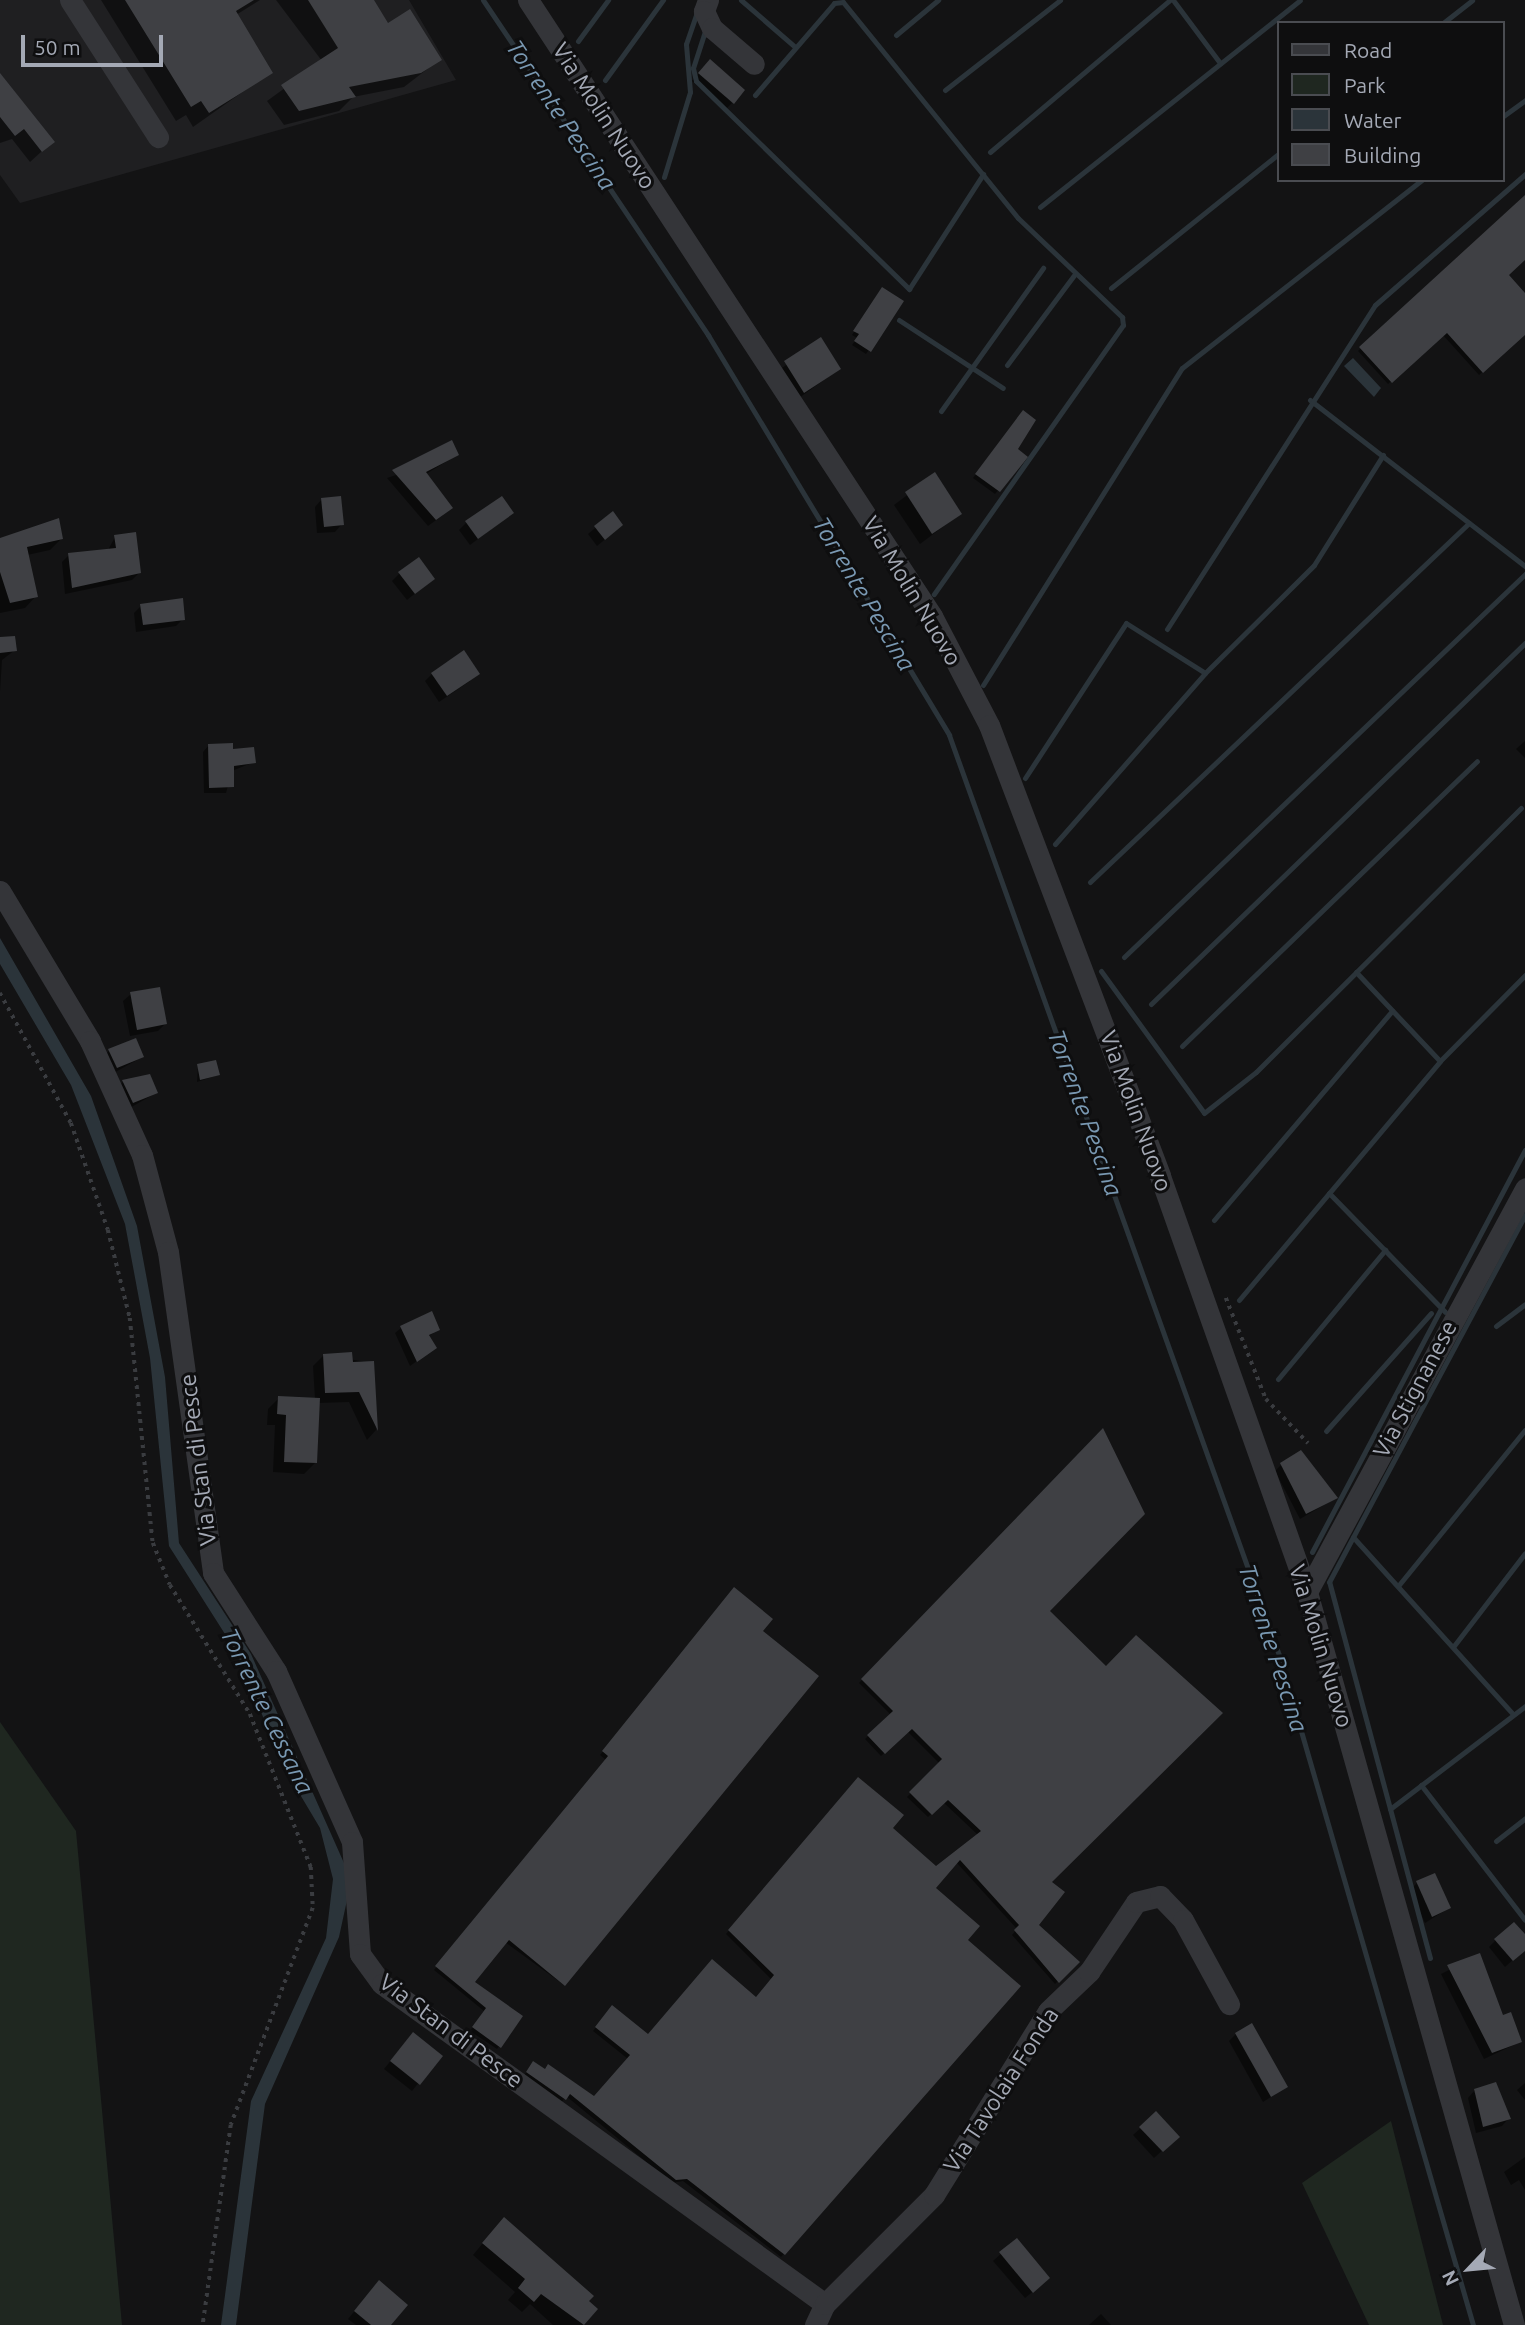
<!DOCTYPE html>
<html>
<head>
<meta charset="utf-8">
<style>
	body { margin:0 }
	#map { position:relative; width:1525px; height:2325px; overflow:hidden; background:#131314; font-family:Ubuntu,sans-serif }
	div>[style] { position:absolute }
	.built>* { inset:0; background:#1f1f21 }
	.green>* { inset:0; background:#1f2720 }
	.water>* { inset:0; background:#2b343a }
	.shadow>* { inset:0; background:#0007 }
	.stream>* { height:5px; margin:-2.5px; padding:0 2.5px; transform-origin:2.5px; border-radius:2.5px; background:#2b343a }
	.building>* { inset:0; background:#3f4044 }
	.path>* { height:3.5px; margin-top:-1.75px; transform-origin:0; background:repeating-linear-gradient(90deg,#3a3c40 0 3.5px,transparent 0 8.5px) }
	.minor>* { height:21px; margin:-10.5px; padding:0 10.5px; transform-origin:10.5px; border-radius:10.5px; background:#343539 }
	span { translate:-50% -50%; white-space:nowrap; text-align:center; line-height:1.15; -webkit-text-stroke:6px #0e0e0f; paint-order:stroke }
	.street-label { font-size:23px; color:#a4a9b5 }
	.water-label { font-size:24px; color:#7998b2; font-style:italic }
	.legend { position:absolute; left:1277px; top:21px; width:228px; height:161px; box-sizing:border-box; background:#0e0e0f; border:2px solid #4a4c51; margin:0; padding:9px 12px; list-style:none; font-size:21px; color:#a4a9b5 }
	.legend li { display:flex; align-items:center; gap:14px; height:35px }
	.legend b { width:35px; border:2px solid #4a4c51 }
	.north { position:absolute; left:1434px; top:2234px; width:70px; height:70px; -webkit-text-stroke:5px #0e0e0f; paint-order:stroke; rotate:244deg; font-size:19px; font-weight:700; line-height:28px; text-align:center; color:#a4a9b5 }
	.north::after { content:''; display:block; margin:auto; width:24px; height:32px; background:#a4a9b5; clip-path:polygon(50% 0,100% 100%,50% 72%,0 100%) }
	.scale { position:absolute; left:21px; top:35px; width:142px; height:32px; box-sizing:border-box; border:4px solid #a4a9b5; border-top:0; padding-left:9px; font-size:21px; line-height:24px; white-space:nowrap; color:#a4a9b5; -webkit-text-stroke:5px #0e0e0f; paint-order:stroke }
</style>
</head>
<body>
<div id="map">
	<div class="built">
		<i style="clip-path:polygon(0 0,409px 0,456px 80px,20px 203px,0 175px)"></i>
	</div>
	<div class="green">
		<i style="clip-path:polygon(0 1722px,76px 1831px,122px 2325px,0 2325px)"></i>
		<i style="clip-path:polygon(1391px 2121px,1443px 2325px,1369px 2325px,1302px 2183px)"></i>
	</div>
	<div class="water">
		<i style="clip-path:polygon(1353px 358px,1381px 388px,1374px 397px,1344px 366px)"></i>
		<i style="clip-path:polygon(0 938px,91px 1096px,137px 1226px,165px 1377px,179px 1543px,251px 1654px,344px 1863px,349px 1891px,339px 1937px,265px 2104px,236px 2325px,221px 2325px,251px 2101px,326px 1938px,333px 1879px,320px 1828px,283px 1766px,237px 1653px,169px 1546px,150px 1358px,125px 1224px,71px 1085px,0 964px)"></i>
	</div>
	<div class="shadow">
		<i style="clip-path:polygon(101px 0,260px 0,236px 15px,271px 72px,193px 127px,186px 115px,176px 121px)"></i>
		<i style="clip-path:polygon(276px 0,373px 0,387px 25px,439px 60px,404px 87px,353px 97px,339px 111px,284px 125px,267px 101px,322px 61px)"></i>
		<i style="clip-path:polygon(703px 69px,732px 103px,725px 110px,692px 81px)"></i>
		<i style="clip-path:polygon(0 76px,52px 142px,30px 162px,12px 139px,0 143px)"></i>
		<i style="clip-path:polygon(1525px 196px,1525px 258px,1507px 275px,1525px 295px,1525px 333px,1479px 375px,1442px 334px,1388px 384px,1358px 351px)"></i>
		<i style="clip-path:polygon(879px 292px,901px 302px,866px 354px,852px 345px,857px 338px,852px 335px)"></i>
		<i style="clip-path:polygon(820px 340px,839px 369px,792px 403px,774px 374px)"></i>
		<i style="clip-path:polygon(1020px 416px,1016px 450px,1026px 458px,995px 494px,973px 478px)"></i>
		<i style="clip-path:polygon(457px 455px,426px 474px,443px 515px,428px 526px,387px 478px)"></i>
		<i style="clip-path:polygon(934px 475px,960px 514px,920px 544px,894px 505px)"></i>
		<i style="clip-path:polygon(322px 499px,342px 524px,335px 532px,317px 533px,315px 507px)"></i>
		<i style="clip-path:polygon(512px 513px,470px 545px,459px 530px,466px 523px)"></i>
		<i style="clip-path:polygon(612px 514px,614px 532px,597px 546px,588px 534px)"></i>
		<i style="clip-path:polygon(115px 537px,140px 572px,132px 580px,65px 594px,62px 562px,69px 555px,108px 550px)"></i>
		<i style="clip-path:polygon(61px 539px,50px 550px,27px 555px,36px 596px,25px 608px,0 613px,0 540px)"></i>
		<i style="clip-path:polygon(400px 573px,433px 579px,407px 600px,392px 581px)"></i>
		<i style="clip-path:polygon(141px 606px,183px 619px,176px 626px,136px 632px,134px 613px)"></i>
		<i style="clip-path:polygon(0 640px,15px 650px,2px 660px,0 692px)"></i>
		<i style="clip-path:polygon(432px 674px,470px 681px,439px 702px,425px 681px)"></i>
		<i style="clip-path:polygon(1525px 741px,1525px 758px,1516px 749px)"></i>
		<i style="clip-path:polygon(209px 745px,254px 762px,232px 771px,226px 793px,204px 793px,203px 752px)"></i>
		<i style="clip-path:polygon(131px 994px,165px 1024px,158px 1031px,130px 1036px,123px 1001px)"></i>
		<i style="clip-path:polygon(109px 1051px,142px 1057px,105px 1078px,98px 1062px)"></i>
		<i style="clip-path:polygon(198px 1066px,218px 1075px,197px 1082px)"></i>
		<i style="clip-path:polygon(123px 1082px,156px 1093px,121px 1113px,112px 1093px)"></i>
		<i style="clip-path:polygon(401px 1328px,438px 1329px,428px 1337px,435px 1348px,410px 1366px,395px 1333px)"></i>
		<i style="clip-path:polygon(324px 1355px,373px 1363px,376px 1430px,367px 1440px,349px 1402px,318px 1403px,315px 1463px,304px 1474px,273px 1472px,275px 1425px,267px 1425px,268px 1409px,279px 1398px,315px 1399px,313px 1366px)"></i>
		<i style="clip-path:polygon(1102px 1431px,1047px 1611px,1049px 1882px,1036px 1925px,1077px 1962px,1055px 1984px,1012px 1935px,1017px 1929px,956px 1862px,933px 1888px,965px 1940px,1018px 1986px,781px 2257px,683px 2181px,672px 2183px,566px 2096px,561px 2103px,524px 2076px,530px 2066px,594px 2098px,628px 2059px,593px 2031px,609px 2011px,648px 2036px,755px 1999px,772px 1980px,726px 1934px,855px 1782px,890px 1829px,936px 1868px,978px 1835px,943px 1802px,928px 1817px,907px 1797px,940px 1764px,907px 1731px,881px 1756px,865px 1739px,891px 1715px,859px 1683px)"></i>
		<i style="clip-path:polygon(1281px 1465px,1336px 1498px,1300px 1519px,1275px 1471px)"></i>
		<i style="clip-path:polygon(731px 1593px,761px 1631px,564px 1985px,505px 1942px,473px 1982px,521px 2016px,497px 2049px,470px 2031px,484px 2011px,434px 1970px,606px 1760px,600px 1755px)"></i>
		<i style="clip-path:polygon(1417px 1883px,1449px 1908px,1425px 1923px,1410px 1890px)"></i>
		<i style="clip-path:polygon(1525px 1937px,1525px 1949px,1505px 1967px,1489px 1947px,1496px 1940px)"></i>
		<i style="clip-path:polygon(1479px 1955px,1502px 2017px,1520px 2042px,1484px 2059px,1441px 1974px)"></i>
		<i style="clip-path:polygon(1236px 2034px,1286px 2087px,1263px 2102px,1229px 2041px)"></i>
		<i style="clip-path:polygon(406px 2042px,440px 2056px,412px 2091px,384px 2069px)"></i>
		<i style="clip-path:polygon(1525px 2083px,1525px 2100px,1517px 2090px)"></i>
		<i style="clip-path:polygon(1475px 2090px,1509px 2118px,1502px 2126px,1476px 2133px,1468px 2098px)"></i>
		<i style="clip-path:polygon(1156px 2114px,1177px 2137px,1154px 2158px,1133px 2135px)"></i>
		<i style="clip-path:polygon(1525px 2157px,1525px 2190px,1519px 2180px,1511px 2185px,1504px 2172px)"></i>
		<i style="clip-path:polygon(493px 2231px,596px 2309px,582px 2325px,553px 2325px,530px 2304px,522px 2312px,508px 2300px,515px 2292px,473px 2255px)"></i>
		<i style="clip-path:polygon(1016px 2240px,1041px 2285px,1025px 2298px,993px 2261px)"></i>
		<i style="clip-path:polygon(372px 2290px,389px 2325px,356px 2325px,348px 2319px)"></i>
		<i style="clip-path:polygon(1101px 2314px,1111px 2325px,1089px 2325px)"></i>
	</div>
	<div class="stream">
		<i style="left:483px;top:0;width:404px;rotate:56.1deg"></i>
		<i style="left:708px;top:335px;width:467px;rotate:58.9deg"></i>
		<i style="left:949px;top:735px;width:977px;rotate:70.27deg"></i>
		<i style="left:1279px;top:1655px;width:698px;rotate:73.85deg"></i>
		<i style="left:741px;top:0;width:70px;rotate:41deg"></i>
		<i style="left:1173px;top:0;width:79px;rotate:53.3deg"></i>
		<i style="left:1443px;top:23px;width:37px;rotate:-38deg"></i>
		<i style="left:706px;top:28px;width:42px;rotate:108deg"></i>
		<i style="left:693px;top:68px;width:13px;rotate:77deg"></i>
		<i style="left:696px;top:81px;width:298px;rotate:44.3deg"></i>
		<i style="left:909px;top:289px;width:137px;rotate:-57.2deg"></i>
		<i style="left:896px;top:35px;width:55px;rotate:-39.8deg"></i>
		<i style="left:578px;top:41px;width:51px;rotate:-53.8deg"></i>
		<i style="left:605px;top:80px;width:99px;rotate:-54.1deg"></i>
		<i style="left:945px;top:90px;width:146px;rotate:-38deg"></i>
		<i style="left:755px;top:95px;width:121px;rotate:-49.3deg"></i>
		<i style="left:834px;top:3px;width:9px;rotate:-6deg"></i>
		<i style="left:843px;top:2px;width:278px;rotate:51deg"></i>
		<i style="left:1018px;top:218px;width:144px;rotate:43.6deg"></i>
		<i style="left:1122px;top:317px;width:8px;rotate:83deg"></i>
		<i style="left:1123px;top:325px;width:329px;rotate:125.1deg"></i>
		<i style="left:1502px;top:117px;width:29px;rotate:-36deg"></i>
		<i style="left:990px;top:152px;width:236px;rotate:-40.2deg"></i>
		<i style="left:664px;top:177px;width:89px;rotate:-73deg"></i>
		<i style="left:690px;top:92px;width:48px;rotate:-94.8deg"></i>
		<i style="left:686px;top:44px;width:34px;rotate:-71deg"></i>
		<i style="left:1040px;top:207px;width:332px;rotate:-38.5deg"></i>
		<i style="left:1111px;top:288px;width:214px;rotate:-38.7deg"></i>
		<i style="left:899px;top:320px;width:124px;rotate:33.2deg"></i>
		<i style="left:1007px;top:365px;width:112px;rotate:-53.3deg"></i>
		<i style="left:1310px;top:400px;width:272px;rotate:37.7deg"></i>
		<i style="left:941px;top:411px;width:176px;rotate:-54.5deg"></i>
		<i style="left:1167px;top:629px;width:385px;rotate:-57.3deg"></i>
		<i style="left:1375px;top:305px;width:199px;rotate:-41.1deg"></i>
		<i style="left:983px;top:685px;width:374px;rotate:-57.9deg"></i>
		<i style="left:1182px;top:368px;width:305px;rotate:-38.1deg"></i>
		<i style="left:1025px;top:778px;width:185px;rotate:-56.9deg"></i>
		<i style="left:1126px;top:623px;width:93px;rotate:32.3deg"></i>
		<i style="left:1055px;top:844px;width:227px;rotate:-48.7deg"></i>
		<i style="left:1205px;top:673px;width:153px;rotate:-44.7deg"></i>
		<i style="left:1314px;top:565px;width:130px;rotate:-57.9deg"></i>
		<i style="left:1090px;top:882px;width:522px;rotate:-43.45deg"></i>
		<i style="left:1124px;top:957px;width:555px;rotate:-43.68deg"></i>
		<i style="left:1101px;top:971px;width:175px;rotate:54deg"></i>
		<i style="left:1204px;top:1113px;width:66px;rotate:-38.3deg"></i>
		<i style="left:1256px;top:1072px;width:374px;rotate:-44.9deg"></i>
		<i style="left:1356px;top:972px;width:122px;rotate:46.7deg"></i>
		<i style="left:1151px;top:1004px;width:520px;rotate:-43.99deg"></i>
		<i style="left:1182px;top:1046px;width:410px;rotate:-44deg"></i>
		<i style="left:1329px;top:1193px;width:166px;rotate:45.7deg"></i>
		<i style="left:1214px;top:1220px;width:275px;rotate:-49.6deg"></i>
		<i style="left:1239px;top:1300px;width:312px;rotate:-49.9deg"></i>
		<i style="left:1440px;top:1061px;width:121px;rotate:-45.3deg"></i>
		<i style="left:1496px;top:1326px;width:36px;rotate:-37deg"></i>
		<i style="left:1278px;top:1379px;width:168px;rotate:-50.3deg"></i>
		<i style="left:1326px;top:1431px;width:158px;rotate:-48.3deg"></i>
		<i style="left:1353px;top:1537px;width:239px;rotate:47.9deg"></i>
		<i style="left:1312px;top:1552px;width:455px;rotate:-62.1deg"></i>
		<i style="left:1398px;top:1586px;width:201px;rotate:-50.9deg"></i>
		<i style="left:1453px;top:1647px;width:118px;rotate:-52.5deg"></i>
		<i style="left:1421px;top:1785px;width:170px;rotate:52.4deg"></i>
		<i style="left:1390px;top:1809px;width:170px;rotate:-37.3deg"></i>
		<i style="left:1496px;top:1841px;width:37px;rotate:-38deg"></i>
		<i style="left:1430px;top:1958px;width:389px;rotate:-105deg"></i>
		<i style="left:1329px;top:1582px;width:416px;rotate:-61.9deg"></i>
	</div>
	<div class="building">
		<i style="clip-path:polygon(125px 0,254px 0,236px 11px,273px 73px,209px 113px,201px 101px,191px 107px)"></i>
		<i style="clip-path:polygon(308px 0,374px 0,388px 23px,410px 9px,442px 60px,421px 73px,349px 87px,356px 97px,299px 111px,281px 85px,338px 48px)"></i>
		<i style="clip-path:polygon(710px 59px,745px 90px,734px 104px,698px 73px)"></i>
		<i style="clip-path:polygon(0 73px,55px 142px,42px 152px,24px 129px,15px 136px,0 117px)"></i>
		<i style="clip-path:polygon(1525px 195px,1525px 260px,1509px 275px,1525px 293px,1525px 335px,1483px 373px,1447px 333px,1392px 383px,1359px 347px)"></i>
		<i style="clip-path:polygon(882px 287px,904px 301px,871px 352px,854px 341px,859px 334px,853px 331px)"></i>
		<i style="clip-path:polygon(821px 337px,841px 369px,804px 393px,784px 361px)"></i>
		<i style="clip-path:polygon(1023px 410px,1036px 420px,1018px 449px,1028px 457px,1000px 492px,975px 474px)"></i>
		<i style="clip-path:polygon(452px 440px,459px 455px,426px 472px,453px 508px,436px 520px,392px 470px)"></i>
		<i style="clip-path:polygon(935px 472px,962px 514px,932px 534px,905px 492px)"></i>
		<i style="clip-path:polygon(341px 496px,344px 525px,324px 527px,321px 498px)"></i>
		<i style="clip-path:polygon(502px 496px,514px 513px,478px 539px,465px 521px)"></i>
		<i style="clip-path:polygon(613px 511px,623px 525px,605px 540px,594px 526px)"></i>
		<i style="clip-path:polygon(59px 518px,63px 539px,27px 547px,38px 597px,10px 603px,0 572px,0 538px)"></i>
		<i style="clip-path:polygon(136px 532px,141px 573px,72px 588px,68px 553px,116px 548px,114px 535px)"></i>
		<i style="clip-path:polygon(419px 557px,435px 579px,415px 594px,398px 572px)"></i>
		<i style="clip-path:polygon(183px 598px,185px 620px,143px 625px,140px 604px)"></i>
		<i style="clip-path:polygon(15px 636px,17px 651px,0 653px,0 637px)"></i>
		<i style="clip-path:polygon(464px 650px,480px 674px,447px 696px,431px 673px)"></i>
		<i style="clip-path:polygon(233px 743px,233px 749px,254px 747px,256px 763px,234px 766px,234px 787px,209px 788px,208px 744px)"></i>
		<i style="clip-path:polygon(160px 987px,167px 1024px,137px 1030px,130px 992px)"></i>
		<i style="clip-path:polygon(136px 1038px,144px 1057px,117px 1068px,108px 1049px)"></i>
		<i style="clip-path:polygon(216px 1060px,220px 1075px,200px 1080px,197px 1064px)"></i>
		<i style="clip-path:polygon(150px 1074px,158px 1093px,133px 1103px,122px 1080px)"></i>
		<i style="clip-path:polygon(432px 1311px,440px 1330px,429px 1335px,437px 1348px,417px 1362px,400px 1326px)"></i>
		<i style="clip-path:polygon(352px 1352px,353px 1362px,374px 1361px,378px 1431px,359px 1392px,325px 1393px,323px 1354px)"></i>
		<i style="clip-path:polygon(278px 1396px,320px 1398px,317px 1463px,284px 1462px,286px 1415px,277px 1414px)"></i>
		<i style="clip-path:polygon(1103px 1428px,1145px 1514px,1050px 1611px,1106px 1666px,1136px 1635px,1223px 1713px,1052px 1882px,1065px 1892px,1039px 1925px,1080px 1962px,1059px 1983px,1014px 1930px,1019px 1925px,960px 1860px,936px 1888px,980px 1926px,968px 1940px,1021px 1986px,785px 2255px,687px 2179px,676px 2180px,570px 2094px,566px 2100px,526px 2072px,533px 2061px,545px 2069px,548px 2064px,594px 2096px,630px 2055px,595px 2027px,612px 2005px,648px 2034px,712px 1959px,756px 1997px,774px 1975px,728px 1930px,858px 1777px,904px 1815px,893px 1828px,936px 1866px,981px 1831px,948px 1800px,932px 1815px,909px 1792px,942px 1759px,912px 1729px,885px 1754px,867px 1735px,893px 1711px,861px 1679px)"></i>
		<i style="clip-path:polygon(1301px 1450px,1338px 1498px,1306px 1514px,1280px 1463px)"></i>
		<i style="clip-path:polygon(734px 1587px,773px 1619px,763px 1631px,819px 1676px,565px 1986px,509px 1940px,475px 1982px,523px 2016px,501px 2048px,472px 2027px,486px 2008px,435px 1966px,608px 1756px,602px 1751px)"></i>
		<i style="clip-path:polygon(1435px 1873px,1451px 1908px,1432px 1917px,1416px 1881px)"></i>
		<i style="clip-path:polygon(1514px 1922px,1525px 1934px,1525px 1951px,1513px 1961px,1494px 1939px)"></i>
		<i style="clip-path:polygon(1480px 1953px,1503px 2015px,1511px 2012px,1522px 2042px,1492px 2053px,1447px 1965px)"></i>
		<i style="clip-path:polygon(1252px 2023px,1288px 2087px,1271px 2097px,1235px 2033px)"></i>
		<i style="clip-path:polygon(413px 2032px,443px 2056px,420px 2085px,390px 2061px)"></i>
		<i style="clip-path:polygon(1496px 2082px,1511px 2119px,1483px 2127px,1474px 2089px)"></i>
		<i style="clip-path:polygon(1156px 2111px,1180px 2137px,1163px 2152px,1139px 2127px)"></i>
		<i style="clip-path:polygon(504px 2217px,594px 2296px,589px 2301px,598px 2309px,584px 2325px,541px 2294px,534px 2302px,518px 2288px,525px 2279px,482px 2243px)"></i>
		<i style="clip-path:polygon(1017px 2238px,1050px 2278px,1033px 2293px,999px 2252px)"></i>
		<i style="clip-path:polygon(379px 2280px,408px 2305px,391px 2325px,371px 2325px,354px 2311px)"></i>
	</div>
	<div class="path">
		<i style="left:0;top:993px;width:148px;rotate:61.4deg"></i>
		<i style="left:71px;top:1123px;width:113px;rotate:70.9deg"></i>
		<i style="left:108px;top:1230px;width:91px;rotate:76deg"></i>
		<i style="left:130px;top:1318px;width:226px;rotate:84.2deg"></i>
		<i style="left:153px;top:1543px;width:45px;rotate:68deg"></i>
		<i style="left:170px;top:1585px;width:152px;rotate:58.2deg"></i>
		<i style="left:250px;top:1714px;width:165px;rotate:68.3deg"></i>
		<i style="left:311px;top:1867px;width:41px;rotate:87.2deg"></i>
		<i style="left:313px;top:1908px;width:232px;rotate:110.7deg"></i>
		<i style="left:231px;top:2125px;width:202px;rotate:98deg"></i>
		<i style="left:1226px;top:1298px;width:109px;rotate:68.4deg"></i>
		<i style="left:1266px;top:1399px;width:61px;rotate:46.3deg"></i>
	</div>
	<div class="minor">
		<i style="left:70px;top:0;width:163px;rotate:57.3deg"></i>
		<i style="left:528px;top:0;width:737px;rotate:56.74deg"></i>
		<i style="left:932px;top:616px;width:123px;rotate:62.4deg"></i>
		<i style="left:989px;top:725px;width:482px;rotate:69.2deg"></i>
		<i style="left:1160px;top:1176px;width:441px;rotate:70.5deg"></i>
		<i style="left:1307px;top:1592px;width:762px;rotate:74.23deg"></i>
		<i style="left:708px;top:0;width:12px;rotate:110deg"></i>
		<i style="left:704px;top:11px;width:19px;rotate:65deg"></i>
		<i style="left:712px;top:28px;width:55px;rotate:40.6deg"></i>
		<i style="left:0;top:891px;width:175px;rotate:59deg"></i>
		<i style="left:90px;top:1041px;width:125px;rotate:65.5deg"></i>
		<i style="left:142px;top:1155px;width:100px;rotate:75deg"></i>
		<i style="left:168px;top:1252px;width:324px;rotate:82deg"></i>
		<i style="left:213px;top:1573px;width:117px;rotate:57.3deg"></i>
		<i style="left:276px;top:1671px;width:187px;rotate:66deg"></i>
		<i style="left:352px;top:1842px;width:112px;rotate:85.9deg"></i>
		<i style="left:360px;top:1954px;width:37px;rotate:54deg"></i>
		<i style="left:382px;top:1984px;width:546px;rotate:35.84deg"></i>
		<i style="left:1307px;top:1592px;width:459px;rotate:-61.6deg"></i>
		<i style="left:815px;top:2325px;width:23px;rotate:-65deg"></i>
		<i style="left:825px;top:2304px;width:154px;rotate:-45deg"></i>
		<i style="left:934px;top:2195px;width:216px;rotate:-58.2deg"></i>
		<i style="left:1048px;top:2011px;width:57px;rotate:-43.6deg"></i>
		<i style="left:1089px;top:1972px;width:84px;rotate:-56.1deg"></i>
		<i style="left:1136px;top:1902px;width:25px;rotate:-14deg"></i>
		<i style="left:1160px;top:1896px;width:33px;rotate:46deg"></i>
		<i style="left:1183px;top:1920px;width:96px;rotate:61.3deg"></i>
	</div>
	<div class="street-label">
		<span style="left:604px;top:116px;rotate:57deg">Via Molin Nuovo</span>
		<span style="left:912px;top:591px;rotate:59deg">Via Molin Nuovo</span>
		<span style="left:1136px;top:1111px;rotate:70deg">Via Molin Nuovo</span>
		<span style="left:1415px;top:1389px;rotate:-62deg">Via Stignanese</span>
		<span style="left:198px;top:1460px;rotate:-97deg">Via Stan di Pesce</span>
		<span style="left:1321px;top:1646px;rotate:73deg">Via Molin Nuovo</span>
		<span style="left:451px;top:2031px;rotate:37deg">Via Stan di Pesce</span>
		<span style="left:1001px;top:2090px;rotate:-57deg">Via Tavolaia Fonda</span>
	</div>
	<div class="water-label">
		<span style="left:561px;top:115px;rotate:56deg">Torrente Pescina</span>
		<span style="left:864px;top:594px;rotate:59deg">Torrente Pescina</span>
		<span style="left:1085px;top:1113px;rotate:70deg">Torrente Pescina</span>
		<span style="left:1273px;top:1648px;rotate:72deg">Torrente Pescina</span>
		<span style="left:267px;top:1711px;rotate:64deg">Torrente Cessana</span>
	</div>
	<ul class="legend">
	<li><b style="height:9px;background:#343539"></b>Road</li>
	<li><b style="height:19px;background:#1f2720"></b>Park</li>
	<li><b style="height:19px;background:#2b343a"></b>Water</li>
	<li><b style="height:19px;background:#3f4044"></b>Building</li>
	</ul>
	<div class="north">N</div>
	<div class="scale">50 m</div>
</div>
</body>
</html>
